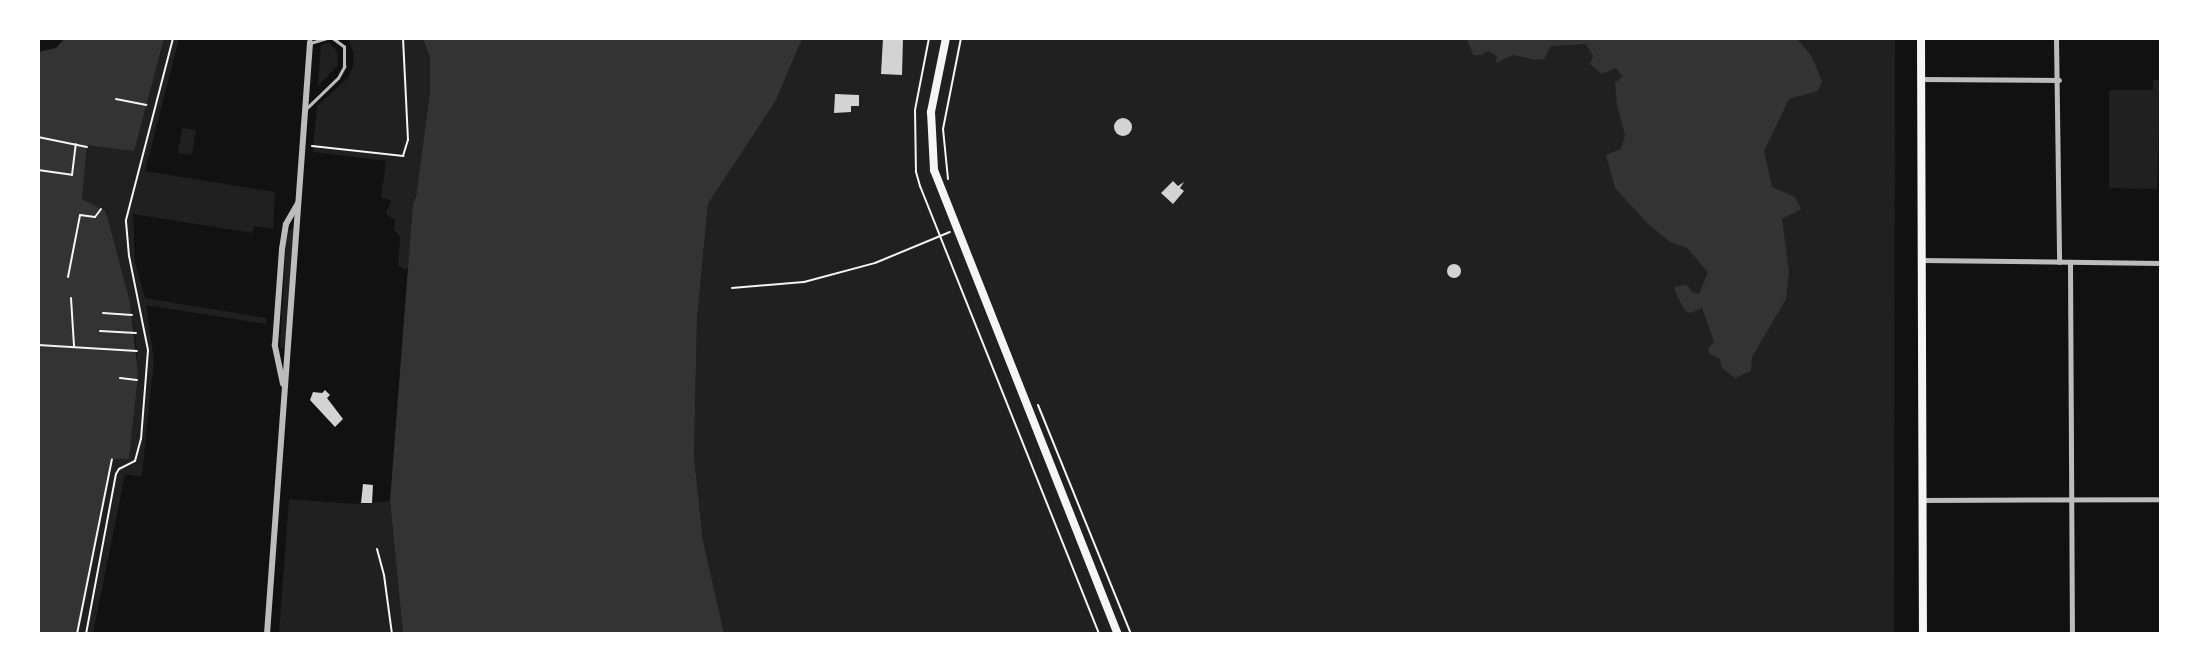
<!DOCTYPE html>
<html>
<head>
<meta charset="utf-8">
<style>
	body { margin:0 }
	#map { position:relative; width:2199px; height:672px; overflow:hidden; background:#111; font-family:Spectral,serif }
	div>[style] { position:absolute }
	.green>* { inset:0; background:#202020 }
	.water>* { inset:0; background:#333 }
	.building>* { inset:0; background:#d3d3d3 }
	.round { border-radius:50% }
	.path>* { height:2px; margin:-1px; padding:0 1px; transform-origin:1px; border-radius:1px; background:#f5f5f5 }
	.service>* { height:2.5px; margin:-1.25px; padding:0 1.25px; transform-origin:1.25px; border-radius:1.25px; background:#bcbcbc }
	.minor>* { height:5px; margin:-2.5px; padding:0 2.5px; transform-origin:2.5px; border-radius:2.5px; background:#bcbcbc }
	.tertiary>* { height:6px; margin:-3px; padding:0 3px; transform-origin:3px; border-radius:3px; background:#bcbcbc }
	.primary>* { height:8px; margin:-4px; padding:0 4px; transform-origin:4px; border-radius:4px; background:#f5f5f5 }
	span { translate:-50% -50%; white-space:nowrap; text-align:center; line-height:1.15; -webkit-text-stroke:5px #fff; paint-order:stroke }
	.frame { position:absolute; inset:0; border:40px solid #fff; pointer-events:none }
</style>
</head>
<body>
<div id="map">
	<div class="green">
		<i style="clip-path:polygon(164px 39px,179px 39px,145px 171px,275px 192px,273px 229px,254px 226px,253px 233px,133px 214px,135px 262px,145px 298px,266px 318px,266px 324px,146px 305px,154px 360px,142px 476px,125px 475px,93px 633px,77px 634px,112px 459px,129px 459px,137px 351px,130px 302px,108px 219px,105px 211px,82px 199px,87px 145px,146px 105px)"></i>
		<i style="clip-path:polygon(348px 39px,423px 39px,430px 57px,430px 92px,416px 197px,413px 203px,408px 268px,405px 270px,398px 265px,400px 237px,394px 229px,395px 220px,386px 214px,391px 200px,381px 198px,386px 161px,313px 152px,317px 106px,348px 78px,353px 66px,354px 53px)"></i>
		<i style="clip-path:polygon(802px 39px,1895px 39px,1894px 633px,724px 633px,703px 541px,694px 457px,697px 319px,708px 204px,775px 102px)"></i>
		<i style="clip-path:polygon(329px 43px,337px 51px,338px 65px,318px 86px,321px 45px)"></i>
		<i style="clip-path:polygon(2153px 80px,2160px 80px,2157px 189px,2109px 188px,2109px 90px,2153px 90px)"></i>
		<i style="clip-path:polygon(182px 128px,196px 130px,192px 155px,178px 153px)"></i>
		<i style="clip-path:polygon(294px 229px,285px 348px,280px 348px,287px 230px)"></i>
		<i style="clip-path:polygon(289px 499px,357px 504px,390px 501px,403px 633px,279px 634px)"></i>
	</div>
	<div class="water">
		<i style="clip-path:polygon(64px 39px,164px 39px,134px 151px,87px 145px,82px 199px,105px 211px,108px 219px,130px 302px,138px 374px,129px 459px,112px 459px,77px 633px,39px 633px,38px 52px,56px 48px)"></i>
		<i style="clip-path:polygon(423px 39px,802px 39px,775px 102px,708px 204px,697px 319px,694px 457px,703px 541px,724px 633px,403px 633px,390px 501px,413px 203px,416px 197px,430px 92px,430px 57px)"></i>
		<i style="clip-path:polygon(1467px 39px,1797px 39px,1811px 55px,1822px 81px,1818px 91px,1789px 99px,1764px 151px,1772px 187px,1795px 197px,1801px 209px,1782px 219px,1789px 272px,1786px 299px,1752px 357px,1751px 371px,1735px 378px,1722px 368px,1720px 359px,1709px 353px,1708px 348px,1714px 342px,1702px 308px,1691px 313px,1685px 311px,1677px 296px,1674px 287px,1687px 285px,1692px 292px,1699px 294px,1708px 272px,1687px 248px,1670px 242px,1648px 224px,1615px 188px,1606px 155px,1621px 149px,1625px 135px,1617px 105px,1615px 83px,1622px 76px,1616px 68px,1602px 74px,1590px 64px,1593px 56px,1586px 44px,1551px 46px,1544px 59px,1536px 60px,1513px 55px,1496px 63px,1497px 56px,1488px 51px,1481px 55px,1473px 55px)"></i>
	</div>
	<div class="building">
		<i style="clip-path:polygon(883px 38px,903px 38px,902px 75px,881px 74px)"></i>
		<i style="clip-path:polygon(835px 94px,859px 95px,859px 106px,851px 106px,851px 112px,834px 113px)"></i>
		<i class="round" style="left:1114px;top:118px;width:18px;height:18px"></i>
		<i style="clip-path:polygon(1173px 181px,1178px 186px,1184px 182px,1180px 188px,1184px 191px,1173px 204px,1161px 193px)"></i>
		<i class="round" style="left:1447px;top:264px;width:14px;height:14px"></i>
		<i style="clip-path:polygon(325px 390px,330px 395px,327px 398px,343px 419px,335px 427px,310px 400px,313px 392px,322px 393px)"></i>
		<i style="clip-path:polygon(363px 484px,373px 485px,372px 503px,361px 503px)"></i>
	</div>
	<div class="path">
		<i style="left:929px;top:38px;width:73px;rotate:101deg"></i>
		<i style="left:915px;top:110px;width:62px;rotate:89.1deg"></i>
		<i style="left:916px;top:172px;width:15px;rotate:74deg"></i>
		<i style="left:920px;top:186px;width:482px;rotate:68.2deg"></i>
		<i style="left:116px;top:99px;width:31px;rotate:11deg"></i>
		<i style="left:38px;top:137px;width:50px;rotate:11.5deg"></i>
		<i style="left:312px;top:146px;width:92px;rotate:6.3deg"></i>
		<i style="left:403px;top:156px;width:17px;rotate:-73deg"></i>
		<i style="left:408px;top:140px;width:102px;rotate:-92.8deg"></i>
		<i style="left:38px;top:170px;width:34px;rotate:8deg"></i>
		<i style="left:72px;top:175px;width:31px;rotate:-83deg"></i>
		<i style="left:948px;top:179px;width:50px;rotate:-95.7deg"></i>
		<i style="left:943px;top:129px;width:93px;rotate:-78.8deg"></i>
		<i style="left:68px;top:277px;width:63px;rotate:-79deg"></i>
		<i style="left:80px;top:215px;width:15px;rotate:8deg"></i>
		<i style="left:95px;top:217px;width:10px;rotate:-53deg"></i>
		<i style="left:732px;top:288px;width:72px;rotate:-4.8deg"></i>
		<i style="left:804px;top:282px;width:73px;rotate:-15deg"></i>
		<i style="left:875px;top:263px;width:81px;rotate:-22.5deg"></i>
		<i style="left:71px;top:298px;width:48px;rotate:86.4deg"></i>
		<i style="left:103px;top:313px;width:29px;rotate:4deg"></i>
		<i style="left:100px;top:331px;width:36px;rotate:3deg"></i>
		<i style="left:38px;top:345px;width:99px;rotate:3.5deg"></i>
		<i style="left:120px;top:378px;width:17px;rotate:7deg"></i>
		<i style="left:1038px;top:405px;width:247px;rotate:67.9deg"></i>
		<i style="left:377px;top:549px;width:27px;rotate:75deg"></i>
		<i style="left:384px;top:575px;width:60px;rotate:82.3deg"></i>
		<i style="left:77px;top:634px;width:178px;rotate:-78.7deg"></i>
		<i style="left:86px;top:634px;width:163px;rotate:-79.4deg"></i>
		<i style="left:116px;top:474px;width:6px;rotate:-59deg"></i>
		<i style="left:119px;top:469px;width:18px;rotate:-27deg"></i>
		<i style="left:135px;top:461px;width:23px;rotate:-75deg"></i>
		<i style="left:141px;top:439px;width:89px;rotate:-85.5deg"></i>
		<i style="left:148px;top:350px;width:96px;rotate:-101.4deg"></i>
		<i style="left:129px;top:256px;width:36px;rotate:-95deg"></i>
		<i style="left:126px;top:220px;width:188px;rotate:-75.5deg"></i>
	</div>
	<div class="service">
		<i style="left:310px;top:43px;width:18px;rotate:-16deg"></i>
		<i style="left:307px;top:108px;width:43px;rotate:-44.1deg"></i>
		<i style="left:338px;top:78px;width:13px;rotate:-61deg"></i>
		<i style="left:344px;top:67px;width:20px;rotate:-90deg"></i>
		<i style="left:344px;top:47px;width:15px;rotate:-143deg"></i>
	</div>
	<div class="minor">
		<i style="left:2056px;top:38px;width:224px;rotate:89.2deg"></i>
		<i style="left:1921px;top:79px;width:138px;rotate:0.4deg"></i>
		<i style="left:1921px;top:260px;width:239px;rotate:0.7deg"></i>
		<i style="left:2070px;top:262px;width:372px;rotate:89.7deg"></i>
		<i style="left:1922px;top:500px;width:238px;rotate:-0.2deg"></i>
	</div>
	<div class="tertiary">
		<i style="left:283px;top:384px;width:40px;rotate:-102deg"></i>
		<i style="left:275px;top:345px;width:96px;rotate:-85.8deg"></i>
		<i style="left:282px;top:249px;width:25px;rotate:-81deg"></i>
		<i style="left:286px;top:224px;width:24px;rotate:-60deg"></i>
		<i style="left:267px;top:634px;width:593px;rotate:-85.84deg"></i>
	</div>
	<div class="primary">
		<i style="left:946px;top:38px;width:76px;rotate:101.5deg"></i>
		<i style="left:931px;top:112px;width:58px;rotate:87deg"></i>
		<i style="left:934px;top:170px;width:499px;rotate:68.4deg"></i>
		<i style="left:1921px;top:38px;width:596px;rotate:89.81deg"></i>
	</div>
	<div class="frame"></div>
</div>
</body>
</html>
